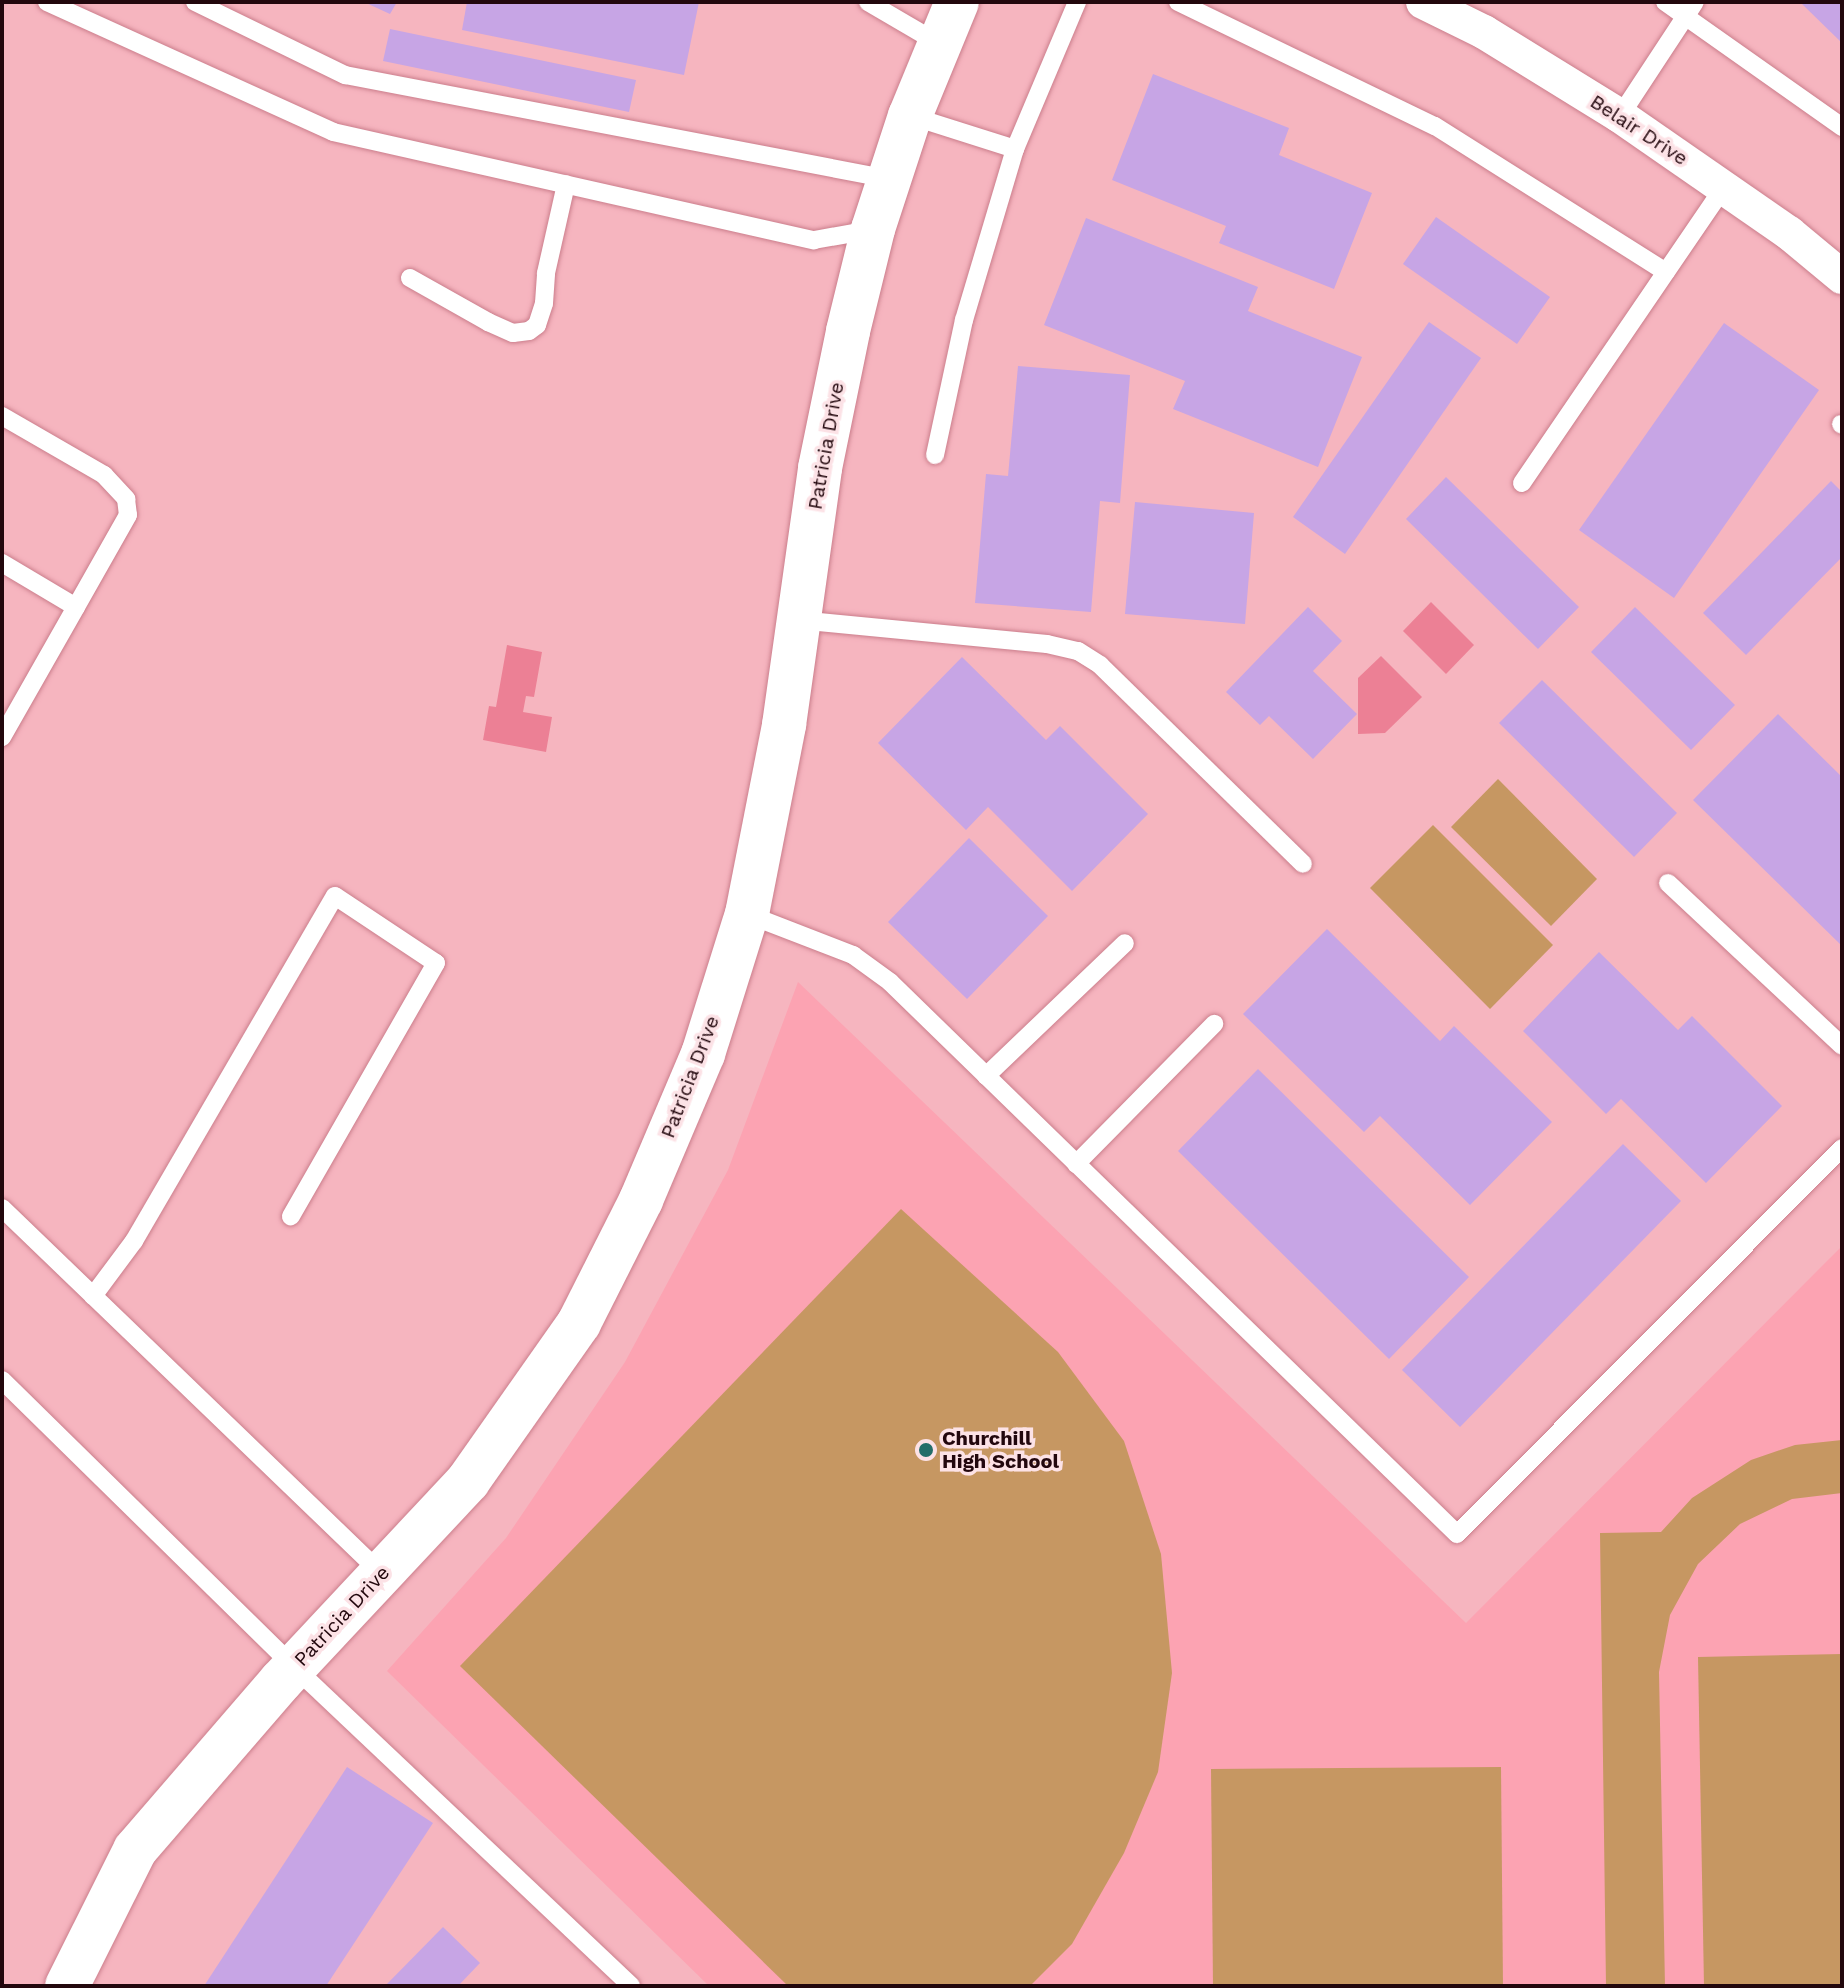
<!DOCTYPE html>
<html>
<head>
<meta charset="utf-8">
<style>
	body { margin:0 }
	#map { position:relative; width:1844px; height:1988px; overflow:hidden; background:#f6b5bf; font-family:"Work Sans",sans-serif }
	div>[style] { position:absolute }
	.built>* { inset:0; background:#fca3b2 }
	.green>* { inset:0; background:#c69762 }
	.water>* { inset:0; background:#ec8095 }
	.building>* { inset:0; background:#c7a5e5 }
	.roads { filter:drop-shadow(0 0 2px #cb7e8c) drop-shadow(0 0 2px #cb7e8c) }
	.service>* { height:18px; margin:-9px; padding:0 9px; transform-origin:9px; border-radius:9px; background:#fff }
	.minor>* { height:34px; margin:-17px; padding:0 17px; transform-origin:17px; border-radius:17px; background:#fff }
	.tertiary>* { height:44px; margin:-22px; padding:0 22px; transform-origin:22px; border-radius:22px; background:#fff }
	.dots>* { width:22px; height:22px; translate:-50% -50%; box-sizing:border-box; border:4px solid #fce2e6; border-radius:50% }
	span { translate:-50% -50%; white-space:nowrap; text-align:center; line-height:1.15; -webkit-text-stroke:7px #fce2e6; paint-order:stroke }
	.street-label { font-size:20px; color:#22070d }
	.poi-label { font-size:20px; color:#22070d; font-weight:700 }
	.left { translate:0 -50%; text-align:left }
	.frame { position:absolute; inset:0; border:4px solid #22070d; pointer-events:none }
</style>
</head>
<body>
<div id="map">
	<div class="built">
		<i style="clip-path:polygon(798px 982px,1466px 1623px,1842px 1246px,1842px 1986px,709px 1986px,387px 1671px,506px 1538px,625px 1362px,728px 1170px)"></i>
	</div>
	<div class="green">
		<i style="clip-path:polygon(1498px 779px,1597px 879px,1551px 926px,1451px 827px)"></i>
		<i style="clip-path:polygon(1433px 825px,1553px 945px,1490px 1009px,1370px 888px)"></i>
		<i style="clip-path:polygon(901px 1209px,1058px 1352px,1124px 1441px,1161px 1554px,1172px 1673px,1158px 1772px,1124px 1853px,1072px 1944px,1030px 1986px,788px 1986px,460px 1666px)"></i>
		<i style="clip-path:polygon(1842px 1440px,1842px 1493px,1792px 1499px,1740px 1524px,1698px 1564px,1670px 1615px,1659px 1672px,1665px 1986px,1606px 1986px,1600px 1533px,1661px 1532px,1692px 1498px,1751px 1460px,1795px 1445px)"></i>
		<i style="clip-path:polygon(1842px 1654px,1842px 1986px,1704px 1986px,1698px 1657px)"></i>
		<i style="clip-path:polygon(1501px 1767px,1503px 1986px,1213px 1986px,1211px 1769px)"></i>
	</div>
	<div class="water">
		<i style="clip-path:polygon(1431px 602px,1474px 645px,1446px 674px,1403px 631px)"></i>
		<i style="clip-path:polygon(507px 645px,542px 652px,534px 697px,526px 696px,523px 712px,552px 717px,546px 752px,483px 740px,489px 706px,496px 707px)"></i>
		<i style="clip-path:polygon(1381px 656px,1422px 697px,1385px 733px,1358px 734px,1358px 678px)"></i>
	</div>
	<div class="building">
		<i style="clip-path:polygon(364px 2px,397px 2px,390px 14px)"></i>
		<i style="clip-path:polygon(467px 2px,699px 2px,684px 75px,462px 30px)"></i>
		<i style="clip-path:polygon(1804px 2px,1842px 2px,1842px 43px,1802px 4px)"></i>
		<i style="clip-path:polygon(390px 29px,636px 80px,629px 112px,383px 61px)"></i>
		<i style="clip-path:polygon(1153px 74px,1289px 128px,1279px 155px,1372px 193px,1334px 289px,1219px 243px,1226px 226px,1112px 180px)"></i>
		<i style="clip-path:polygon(1436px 217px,1550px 297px,1517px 344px,1403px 264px)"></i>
		<i style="clip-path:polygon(1086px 218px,1258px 287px,1248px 311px,1362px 357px,1318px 467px,1173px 409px,1185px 381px,1044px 325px)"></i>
		<i style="clip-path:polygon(1429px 322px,1481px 358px,1345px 554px,1293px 517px)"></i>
		<i style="clip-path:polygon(1724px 323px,1819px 390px,1674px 598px,1579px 530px)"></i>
		<i style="clip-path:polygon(1018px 366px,1130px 375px,1120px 503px,1100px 501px,1091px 612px,975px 603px,986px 474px,1008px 476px)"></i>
		<i style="clip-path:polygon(1446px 477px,1579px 607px,1538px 649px,1406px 519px)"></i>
		<i style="clip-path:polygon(1831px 481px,1842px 492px,1842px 557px,1746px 655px,1703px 613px)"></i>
		<i style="clip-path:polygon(1135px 502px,1254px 513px,1245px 624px,1125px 614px)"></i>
		<i style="clip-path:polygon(1308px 607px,1342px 641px,1313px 671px,1357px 714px,1313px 759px,1269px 716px,1260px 725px,1226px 692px)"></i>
		<i style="clip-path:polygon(1635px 607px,1735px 705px,1691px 750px,1591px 652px)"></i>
		<i style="clip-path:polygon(962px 657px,1046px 740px,1060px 726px,1148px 814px,1072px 891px,988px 807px,966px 830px,878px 743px)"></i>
		<i style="clip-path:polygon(1542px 680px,1677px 813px,1634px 857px,1499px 723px)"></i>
		<i style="clip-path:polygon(1778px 714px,1842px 777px,1842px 946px,1693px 800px)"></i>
		<i style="clip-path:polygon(969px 838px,1048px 916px,967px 999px,888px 922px)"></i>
		<i style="clip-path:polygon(1327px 929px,1440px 1041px,1454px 1026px,1552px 1122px,1470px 1205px,1380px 1116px,1364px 1132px,1243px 1014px)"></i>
		<i style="clip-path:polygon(1599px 952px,1678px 1030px,1692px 1016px,1782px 1106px,1706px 1183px,1621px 1099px,1606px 1114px,1523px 1031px)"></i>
		<i style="clip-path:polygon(1258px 1069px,1469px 1277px,1389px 1359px,1178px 1151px)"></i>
		<i style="clip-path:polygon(1623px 1144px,1681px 1201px,1460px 1427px,1402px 1370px)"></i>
		<i style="clip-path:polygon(347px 1767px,433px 1823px,326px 1986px,204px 1986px)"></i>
		<i style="clip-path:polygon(443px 1927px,480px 1963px,458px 1986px,385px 1986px)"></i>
	</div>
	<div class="roads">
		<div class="service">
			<i style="left:47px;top:2px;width:314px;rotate:24.4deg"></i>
			<i style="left:333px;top:132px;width:493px;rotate:12.7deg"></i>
			<i style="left:814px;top:240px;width:58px;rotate:-10deg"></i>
			<i style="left:195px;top:2px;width:167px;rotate:26deg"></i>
			<i style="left:345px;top:75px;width:554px;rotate:10.82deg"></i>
			<i style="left:868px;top:2px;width:83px;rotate:30.3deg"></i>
			<i style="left:1178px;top:2px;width:285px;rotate:25.8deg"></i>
			<i style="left:1435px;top:126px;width:273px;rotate:32.3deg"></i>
			<i style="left:1665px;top:2px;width:217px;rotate:35.2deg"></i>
			<i style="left:911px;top:116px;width:109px;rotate:17.6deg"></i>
			<i style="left:1620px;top:116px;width:136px;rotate:-56.7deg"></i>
			<i style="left:410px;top:278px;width:90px;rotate:29.4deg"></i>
			<i style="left:488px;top:322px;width:27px;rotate:24deg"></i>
			<i style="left:513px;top:333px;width:16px;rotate:-7deg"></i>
			<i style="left:529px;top:331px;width:10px;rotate:-37deg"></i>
			<i style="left:537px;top:325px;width:23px;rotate:-72deg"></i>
			<i style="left:544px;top:303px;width:30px;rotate:-86deg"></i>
			<i style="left:546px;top:273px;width:91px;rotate:-77.3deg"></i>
			<i style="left:2px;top:416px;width:118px;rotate:30deg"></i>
			<i style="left:104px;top:475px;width:33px;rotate:47deg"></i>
			<i style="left:126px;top:499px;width:16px;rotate:83deg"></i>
			<i style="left:128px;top:515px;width:106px;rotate:119.5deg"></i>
			<i style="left:1841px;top:424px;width:1px;rotate:45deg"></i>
			<i style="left:935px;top:455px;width:138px;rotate:-77.9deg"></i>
			<i style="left:964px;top:320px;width:178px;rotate:-73.4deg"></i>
			<i style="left:1015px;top:149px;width:160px;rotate:-67.1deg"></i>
			<i style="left:1522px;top:483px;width:358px;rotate:-55.7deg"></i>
			<i style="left:2px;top:563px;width:86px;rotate:30.7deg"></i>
			<i style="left:76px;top:607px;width:150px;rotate:119.6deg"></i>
			<i style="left:798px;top:620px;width:250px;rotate:5.5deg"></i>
			<i style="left:1047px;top:644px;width:32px;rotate:13deg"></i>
			<i style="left:1078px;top:651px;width:26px;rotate:32deg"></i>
			<i style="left:1100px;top:665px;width:284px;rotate:44.4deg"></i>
			<i style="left:1668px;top:883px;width:238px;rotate:43.1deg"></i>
			<i style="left:747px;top:914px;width:114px;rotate:21.1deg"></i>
			<i style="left:853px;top:955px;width:46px;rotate:36.1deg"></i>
			<i style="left:890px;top:982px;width:791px;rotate:44.23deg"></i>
			<i style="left:1457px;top:1534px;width:545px;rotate:-45.07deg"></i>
			<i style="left:986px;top:1076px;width:192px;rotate:-43.7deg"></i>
			<i style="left:1076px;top:1164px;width:197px;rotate:-45.4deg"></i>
			<i style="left:2px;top:1208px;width:526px;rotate:43.92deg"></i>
			<i style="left:93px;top:1296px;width:69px;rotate:-53.3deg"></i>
			<i style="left:134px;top:1241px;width:399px;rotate:-59.8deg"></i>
			<i style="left:335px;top:896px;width:121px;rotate:33.6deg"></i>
			<i style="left:436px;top:963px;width:292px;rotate:119.8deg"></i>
			<i style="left:2px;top:1380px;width:409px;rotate:44.5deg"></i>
			<i style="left:294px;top:1667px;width:464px;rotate:43.4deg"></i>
		</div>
		<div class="minor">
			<i style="left:1423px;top:2px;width:68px;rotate:26.2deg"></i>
			<i style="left:1484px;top:32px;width:160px;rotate:31.7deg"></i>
			<i style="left:1620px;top:116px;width:206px;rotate:34.7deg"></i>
			<i style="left:1789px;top:233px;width:69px;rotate:39.7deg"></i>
		</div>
		<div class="tertiary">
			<i style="left:67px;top:1986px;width:152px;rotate:-63.4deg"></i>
			<i style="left:135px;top:1850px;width:223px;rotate:-49.2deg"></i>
			<i style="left:281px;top:1681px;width:274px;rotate:-46.9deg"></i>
			<i style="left:468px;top:1481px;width:193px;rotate:-54.9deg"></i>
			<i style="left:579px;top:1323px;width:138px;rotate:-63.2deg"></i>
			<i style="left:641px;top:1200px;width:159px;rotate:-67deg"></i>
			<i style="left:703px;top:1054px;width:147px;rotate:-72.6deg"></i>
			<i style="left:747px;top:914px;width:193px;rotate:-78.9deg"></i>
			<i style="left:784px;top:725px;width:260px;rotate:-82deg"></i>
			<i style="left:820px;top:468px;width:140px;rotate:-78.4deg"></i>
			<i style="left:848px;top:331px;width:105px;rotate:-76.2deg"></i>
			<i style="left:873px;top:229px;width:119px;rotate:-71.9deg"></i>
			<i style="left:910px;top:116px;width:123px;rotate:-67.6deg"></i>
		</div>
	</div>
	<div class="dots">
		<i style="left:926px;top:1450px;background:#246e69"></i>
	</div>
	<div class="street-label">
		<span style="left:1639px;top:130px;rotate:33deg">Belair Drive</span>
		<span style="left:826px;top:446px;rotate:-80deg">Patricia Drive</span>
		<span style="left:690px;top:1077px;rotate:-69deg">Patricia Drive</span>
		<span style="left:342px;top:1616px;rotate:-47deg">Patricia Drive</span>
	</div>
	<div class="poi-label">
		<span class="left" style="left:942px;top:1450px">Churchill<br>High School</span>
	</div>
	<div class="frame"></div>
</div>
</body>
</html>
